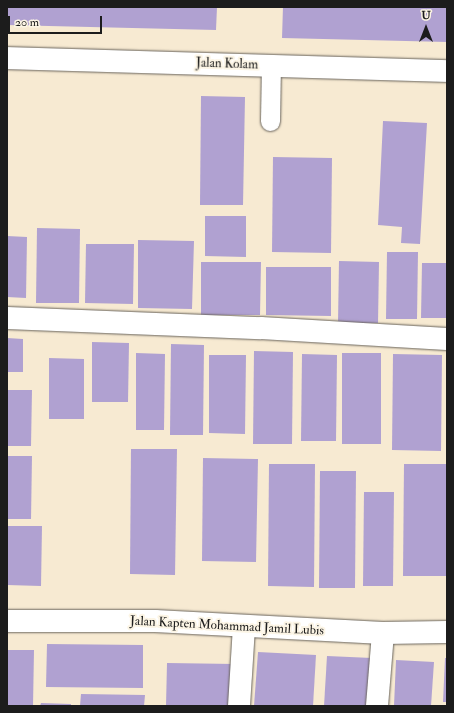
<!DOCTYPE html>
<html>
<head>
<meta charset="utf-8">
<style>
	body { margin:0 }
	#map { position:relative; width:454px; height:713px; overflow:hidden; background:#f7ead2; font-family:"IM FELL Double Pica",serif }
	div>[style] { position:absolute }
	.building>* { inset:0; background:#b0a1d1 }
	.roads { filter:drop-shadow(0 0 1px #69645c) drop-shadow(0 0 1px #69645c) }
	.lane>* { height:19px; margin:-9.5px; padding:0 9.5px; transform-origin:9.5px; border-radius:9.5px; background:#fff }
	.street>* { height:22px; margin:-11px; padding:0 11px; transform-origin:11px; border-radius:11px; background:#fff }
	span { translate:-50% -50%; white-space:nowrap; text-align:center; line-height:1.15; -webkit-text-stroke:4px #fcf5e5; paint-order:stroke }
	.street-label { font-size:13px; color:#1c1c1c }
	.frame { position:absolute; inset:0; border:8px solid #1c1c1c; pointer-events:none }
	.north { position:absolute; left:406px; top:8px; width:40px; height:40px; -webkit-text-stroke:3px #fcf5e5; paint-order:stroke; rotate:0deg; font-size:11px; font-weight:700; line-height:16px; text-align:center; color:#1c1c1c }
	.north::after { content:''; display:block; margin:auto; width:14px; height:18px; background:#1c1c1c; clip-path:polygon(50% 0,100% 100%,50% 72%,0 100%) }
	.scale { position:absolute; left:8px; top:16px; width:94px; height:18px; box-sizing:border-box; border:2px solid #1c1c1c; border-top:0; padding-left:5px; font-size:12px; line-height:14px; white-space:nowrap; color:#1c1c1c; -webkit-text-stroke:3px #fcf5e5; paint-order:stroke }
</style>
</head>
<body>
<div id="map">
	<div class="building">
		<i style="clip-path:polygon(7px 7px,217px 7px,216px 30px,7px 25px)"></i>
		<i style="clip-path:polygon(283px 7px,447px 7px,447px 42px,282px 38px)"></i>
		<i style="clip-path:polygon(201px 96px,245px 97px,243px 205px,200px 205px)"></i>
		<i style="clip-path:polygon(383px 121px,427px 123px,420px 244px,401px 243px,402px 227px,378px 225px)"></i>
		<i style="clip-path:polygon(273px 157px,332px 158px,331px 253px,272px 252px)"></i>
		<i style="clip-path:polygon(205px 216px,246px 216px,246px 257px,205px 256px)"></i>
		<i style="clip-path:polygon(37px 228px,80px 229px,79px 303px,36px 303px)"></i>
		<i style="clip-path:polygon(7px 236px,27px 237px,26px 298px,7px 297px)"></i>
		<i style="clip-path:polygon(138px 240px,194px 241px,192px 309px,138px 308px)"></i>
		<i style="clip-path:polygon(86px 244px,134px 244px,133px 304px,85px 303px)"></i>
		<i style="clip-path:polygon(387px 252px,418px 252px,417px 319px,386px 319px)"></i>
		<i style="clip-path:polygon(339px 261px,379px 262px,378px 323px,338px 323px)"></i>
		<i style="clip-path:polygon(201px 262px,261px 262px,260px 315px,201px 315px)"></i>
		<i style="clip-path:polygon(422px 263px,447px 263px,447px 318px,421px 318px)"></i>
		<i style="clip-path:polygon(266px 267px,331px 267px,331px 316px,266px 315px)"></i>
		<i style="clip-path:polygon(7px 338px,23px 339px,23px 372px,7px 372px)"></i>
		<i style="clip-path:polygon(92px 342px,129px 343px,128px 402px,92px 402px)"></i>
		<i style="clip-path:polygon(171px 344px,204px 345px,203px 435px,170px 435px)"></i>
		<i style="clip-path:polygon(254px 351px,293px 352px,292px 444px,253px 444px)"></i>
		<i style="clip-path:polygon(136px 353px,165px 354px,164px 430px,136px 430px)"></i>
		<i style="clip-path:polygon(342px 353px,381px 353px,381px 444px,342px 444px)"></i>
		<i style="clip-path:polygon(302px 354px,337px 355px,336px 441px,301px 441px)"></i>
		<i style="clip-path:polygon(393px 354px,442px 355px,441px 451px,392px 450px)"></i>
		<i style="clip-path:polygon(209px 355px,246px 355px,245px 434px,209px 433px)"></i>
		<i style="clip-path:polygon(49px 358px,84px 359px,84px 419px,49px 419px)"></i>
		<i style="clip-path:polygon(7px 390px,32px 390px,31px 446px,7px 446px)"></i>
		<i style="clip-path:polygon(131px 449px,177px 449px,175px 575px,130px 574px)"></i>
		<i style="clip-path:polygon(7px 456px,32px 456px,31px 519px,7px 519px)"></i>
		<i style="clip-path:polygon(203px 458px,258px 459px,256px 562px,202px 561px)"></i>
		<i style="clip-path:polygon(269px 464px,315px 464px,314px 587px,268px 586px)"></i>
		<i style="clip-path:polygon(404px 464px,447px 464px,447px 576px,403px 576px)"></i>
		<i style="clip-path:polygon(320px 471px,356px 471px,355px 588px,319px 588px)"></i>
		<i style="clip-path:polygon(364px 492px,394px 492px,393px 586px,363px 586px)"></i>
		<i style="clip-path:polygon(7px 526px,42px 526px,41px 586px,7px 585px)"></i>
		<i style="clip-path:polygon(47px 644px,143px 645px,143px 688px,46px 687px)"></i>
		<i style="clip-path:polygon(7px 650px,34px 650px,33px 706px,7px 706px)"></i>
		<i style="clip-path:polygon(258px 652px,316px 655px,313px 706px,254px 706px)"></i>
		<i style="clip-path:polygon(327px 656px,372px 658px,369px 706px,324px 706px)"></i>
		<i style="clip-path:polygon(445px 658px,447px 658px,447px 702px,443px 702px)"></i>
		<i style="clip-path:polygon(396px 660px,434px 662px,431px 706px,394px 706px)"></i>
		<i style="clip-path:polygon(167px 663px,235px 664px,234px 706px,166px 706px)"></i>
		<i style="clip-path:polygon(81px 694px,145px 695px,144px 706px,80px 706px)"></i>
		<i style="clip-path:polygon(41px 703px,71px 704px,71px 706px,40px 706px)"></i>
	</div>
	<div class="roads">
		<div class="lane">
			<i style="left:270px;top:121px;width:55px;rotate:-89deg"></i>
		</div>
		<div class="street">
			<i style="left:7px;top:58px;width:440px;rotate:1.7deg"></i>
			<i style="left:7px;top:318px;width:254px;rotate:2.3deg"></i>
			<i style="left:261px;top:328px;width:186px;rotate:3.4deg"></i>
			<i style="left:7px;top:621px;width:148px"></i>
			<i style="left:155px;top:621px;width:228px;rotate:3deg"></i>
			<i style="left:383px;top:633px;width:64px;rotate:-0.9deg"></i>
			<i style="left:239px;top:706px;width:80px;rotate:-86.4deg"></i>
			<i style="left:377px;top:706px;width:73px;rotate:-85.3deg"></i>
		</div>
	</div>
	<div class="street-label">
		<span style="left:227px;top:64px;rotate:2deg">Jalan Kolam</span>
		<span style="left:227px;top:626px;rotate:3deg">Jalan Kapten Mohammad Jamil Lubis</span>
	</div>
	<div class="frame"></div>
	<div class="north">U</div>
	<div class="scale">20 m</div>
</div>
</body>
</html>
